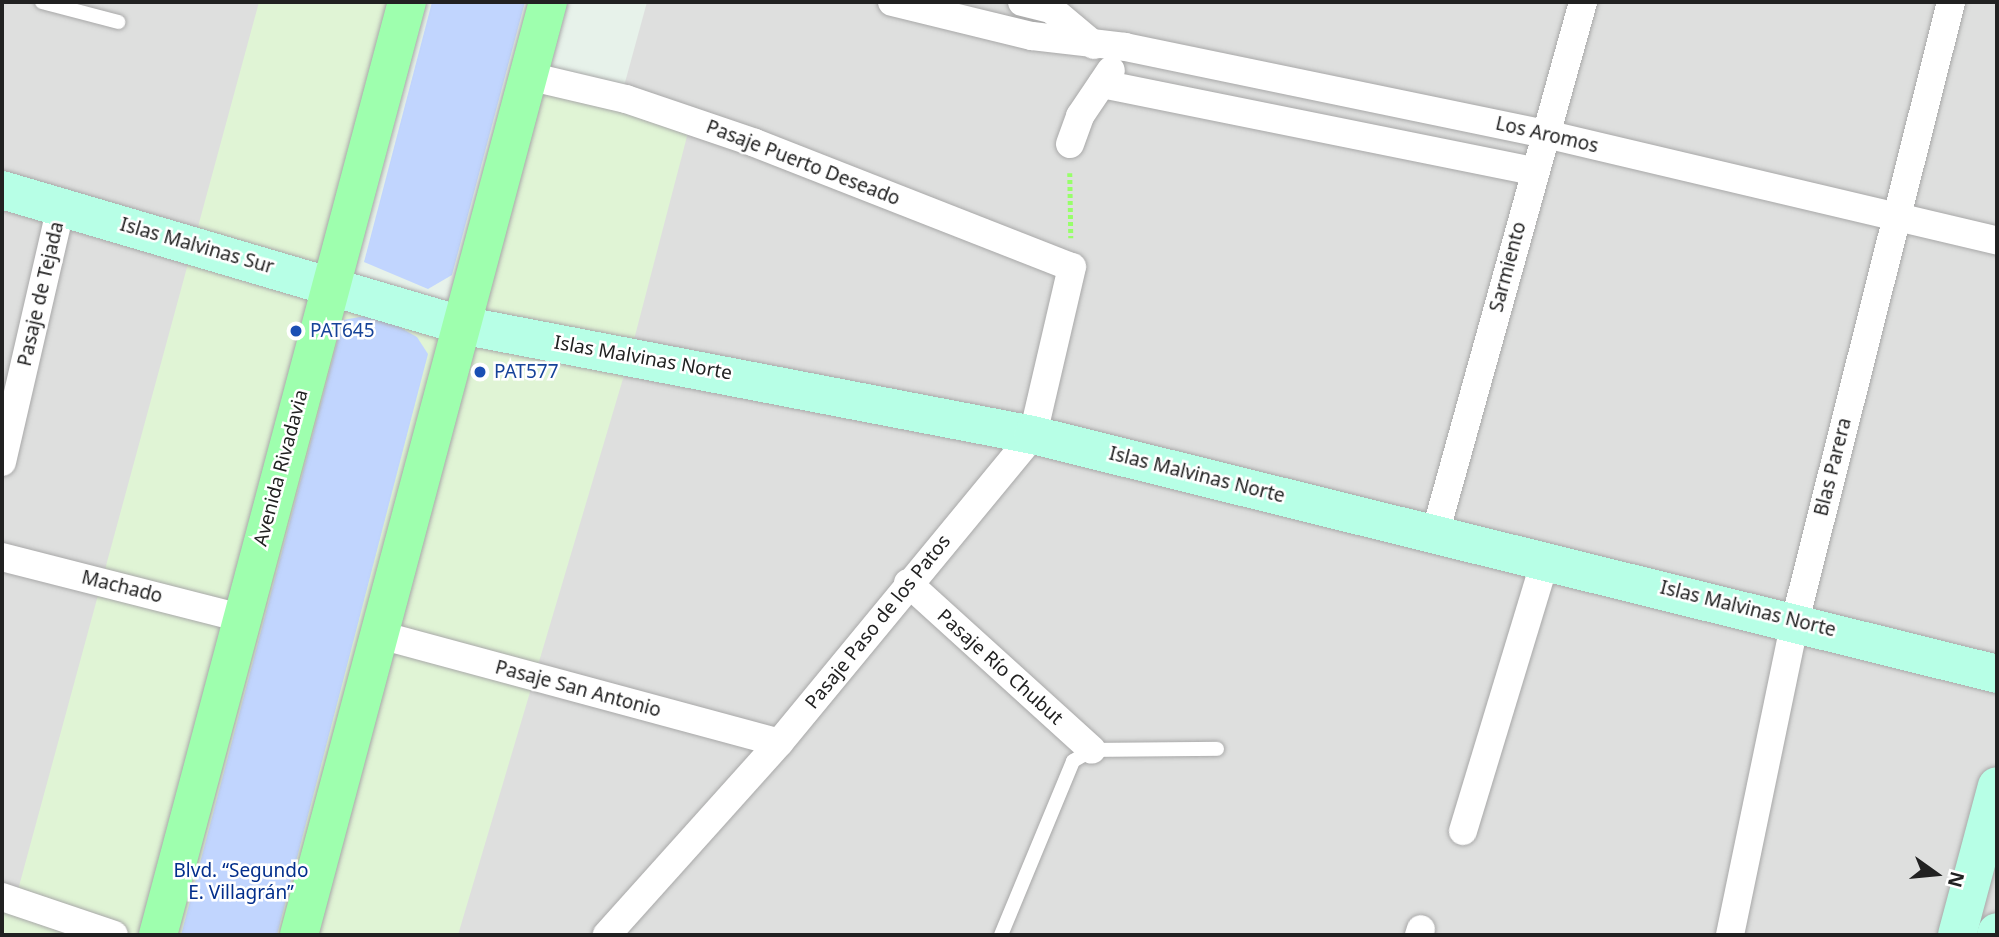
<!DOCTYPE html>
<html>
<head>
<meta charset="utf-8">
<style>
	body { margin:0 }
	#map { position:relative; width:1999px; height:937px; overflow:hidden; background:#e7f2ea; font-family:"Noto Sans",sans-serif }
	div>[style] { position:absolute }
	.residential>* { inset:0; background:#dedfde }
	.commercial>* { inset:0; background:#e0f4d5 }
	.park>* { inset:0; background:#c1d5fe }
	.path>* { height:4.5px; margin-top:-2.25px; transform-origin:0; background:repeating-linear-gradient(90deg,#97ff6a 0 3.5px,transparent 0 7px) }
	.roads { filter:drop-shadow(0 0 2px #a8a8a8) drop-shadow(0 0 2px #a8a8a8) }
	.lane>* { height:14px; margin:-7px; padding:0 7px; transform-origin:7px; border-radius:7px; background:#fff }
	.street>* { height:28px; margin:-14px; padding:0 14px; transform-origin:14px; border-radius:14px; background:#fff }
	.secondary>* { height:38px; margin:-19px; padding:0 19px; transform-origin:19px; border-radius:19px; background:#b7ffe6 }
	.primary>* { height:38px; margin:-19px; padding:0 19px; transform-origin:19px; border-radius:19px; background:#9effae }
	.dots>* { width:19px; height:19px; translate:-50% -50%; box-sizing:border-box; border:4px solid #fff; border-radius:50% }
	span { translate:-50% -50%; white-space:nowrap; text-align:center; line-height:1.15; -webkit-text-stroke:5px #fff; paint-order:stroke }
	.street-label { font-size:19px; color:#212121 }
	.transit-label { font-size:19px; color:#164399 }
	.left { translate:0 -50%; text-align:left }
	.park-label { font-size:19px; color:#022e8c }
	.frame { position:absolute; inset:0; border:4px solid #212121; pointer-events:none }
	.north { position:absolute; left:1901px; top:839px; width:70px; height:70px; -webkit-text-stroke:5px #fff; paint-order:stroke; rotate:105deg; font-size:19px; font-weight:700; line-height:28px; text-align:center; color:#212121 }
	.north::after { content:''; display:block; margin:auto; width:24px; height:32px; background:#212121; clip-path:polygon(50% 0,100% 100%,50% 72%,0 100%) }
</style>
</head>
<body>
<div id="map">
	<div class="residential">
		<i style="clip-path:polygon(2px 2px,376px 2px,2px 935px)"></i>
		<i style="clip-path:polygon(647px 2px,1997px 2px,1997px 935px,392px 935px)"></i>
	</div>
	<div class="commercial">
		<i style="clip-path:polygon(259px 2px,407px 2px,329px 283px,459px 329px,528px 76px,691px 121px,630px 355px,458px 935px,2px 935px,2px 897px,15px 901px)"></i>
	</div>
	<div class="park">
		<i style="clip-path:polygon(432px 2px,525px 2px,452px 275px,428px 289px,364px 262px)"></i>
		<i style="clip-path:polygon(376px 314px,417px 337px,428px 354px,277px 935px,181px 935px,343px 320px)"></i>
	</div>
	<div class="path">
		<i style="left:1070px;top:173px;width:65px;rotate:89.1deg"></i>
	</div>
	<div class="roads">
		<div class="lane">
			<i style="left:42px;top:2px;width:79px;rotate:14.7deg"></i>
			<i style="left:1001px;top:935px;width:188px;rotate:-67.5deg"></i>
			<i style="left:1073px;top:761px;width:22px;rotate:-30deg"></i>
			<i style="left:1092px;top:750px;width:125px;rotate:-0.5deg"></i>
		</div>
		<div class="street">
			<i style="left:892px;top:2px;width:144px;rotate:13.7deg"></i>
			<i style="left:1032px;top:36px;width:94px;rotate:6.7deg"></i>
			<i style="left:1125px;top:47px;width:430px;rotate:11.7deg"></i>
			<i style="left:1546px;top:134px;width:464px;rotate:13.3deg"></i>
			<i style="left:1022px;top:2px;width:30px;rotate:14deg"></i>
			<i style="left:1051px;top:9px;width:56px;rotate:39.9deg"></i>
			<i style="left:528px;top:76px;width:101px;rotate:13.2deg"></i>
			<i style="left:626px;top:99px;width:136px;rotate:18.8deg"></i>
			<i style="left:755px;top:143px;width:340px;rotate:21.4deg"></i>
			<i style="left:1072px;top:267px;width:172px;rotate:103.1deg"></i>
			<i style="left:1033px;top:435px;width:399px;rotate:129.5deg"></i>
			<i style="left:779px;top:743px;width:258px;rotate:131.9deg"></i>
			<i style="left:1102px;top:84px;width:441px;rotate:11.4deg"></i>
			<i style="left:1070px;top:144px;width:30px;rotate:-70deg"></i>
			<i style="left:1080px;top:116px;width:55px;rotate:-56deg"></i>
			<i style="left:2px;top:462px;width:262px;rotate:-77deg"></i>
			<i style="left:1435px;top:534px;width:552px;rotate:-74.45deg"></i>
			<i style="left:2px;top:557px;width:248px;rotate:14.3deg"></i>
			<i style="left:908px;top:583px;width:248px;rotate:42.2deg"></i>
			<i style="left:376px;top:634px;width:417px;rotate:15.1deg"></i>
			<i style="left:1463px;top:831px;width:285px;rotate:-73.1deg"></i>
			<i style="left:2px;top:897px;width:118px;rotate:18.7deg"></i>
			<i style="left:1419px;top:935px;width:6px;rotate:-72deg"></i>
			<i style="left:1730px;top:935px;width:321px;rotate:-78.3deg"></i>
			<i style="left:1795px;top:621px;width:638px;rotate:-75.85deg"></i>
		</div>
		<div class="secondary">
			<i style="left:2px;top:190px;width:478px;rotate:16.4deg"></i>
			<i style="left:461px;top:325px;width:582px;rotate:10.89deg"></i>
			<i style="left:1033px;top:435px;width:993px;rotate:13.92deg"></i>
			<i style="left:1957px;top:935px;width:154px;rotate:-75deg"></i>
			<i style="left:1996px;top:935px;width:3px;rotate:-72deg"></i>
		</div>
		<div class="primary">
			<i style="left:158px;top:935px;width:966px;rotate:-75.06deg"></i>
			<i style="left:299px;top:935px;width:966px;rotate:-75.06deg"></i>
		</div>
	</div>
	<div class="dots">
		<i style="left:296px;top:331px;background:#1a4fb4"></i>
		<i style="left:480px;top:372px;background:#1a4fb4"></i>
	</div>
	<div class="street-label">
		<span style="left:1547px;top:135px;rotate:13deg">Los Aromos</span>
		<span style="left:803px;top:163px;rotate:21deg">Pasaje Puerto Deseado</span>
		<span style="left:197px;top:246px;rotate:16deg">Islas Malvinas Sur</span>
		<span style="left:1508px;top:267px;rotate:-75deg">Sarmiento</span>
		<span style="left:41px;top:294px;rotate:-77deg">Pasaje de Tejada</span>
		<span style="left:643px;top:358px;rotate:10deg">Islas Malvinas Norte</span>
		<span style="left:1833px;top:467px;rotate:-76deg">Blas Parera</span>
		<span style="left:281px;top:468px;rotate:-75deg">Avenida Rivadavia</span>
		<span style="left:1197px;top:475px;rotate:14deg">Islas Malvinas Norte</span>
		<span style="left:122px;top:587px;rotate:14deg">Machado</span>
		<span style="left:1748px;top:609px;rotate:14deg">Islas Malvinas Norte</span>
		<span style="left:878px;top:622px;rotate:-51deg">Pasaje Paso de los Patos</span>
		<span style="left:1000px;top:667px;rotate:42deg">Pasaje Río Chubut</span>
		<span style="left:578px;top:689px;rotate:15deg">Pasaje San Antonio</span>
	</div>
	<div class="transit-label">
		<span class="left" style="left:310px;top:331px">PAT645</span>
		<span class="left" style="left:494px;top:372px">PAT577</span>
	</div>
	<div class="park-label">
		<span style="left:241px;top:882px">Blvd. “Segundo<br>E. Villagrán”</span>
	</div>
	<div class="frame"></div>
	<div class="north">N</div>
</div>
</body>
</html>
